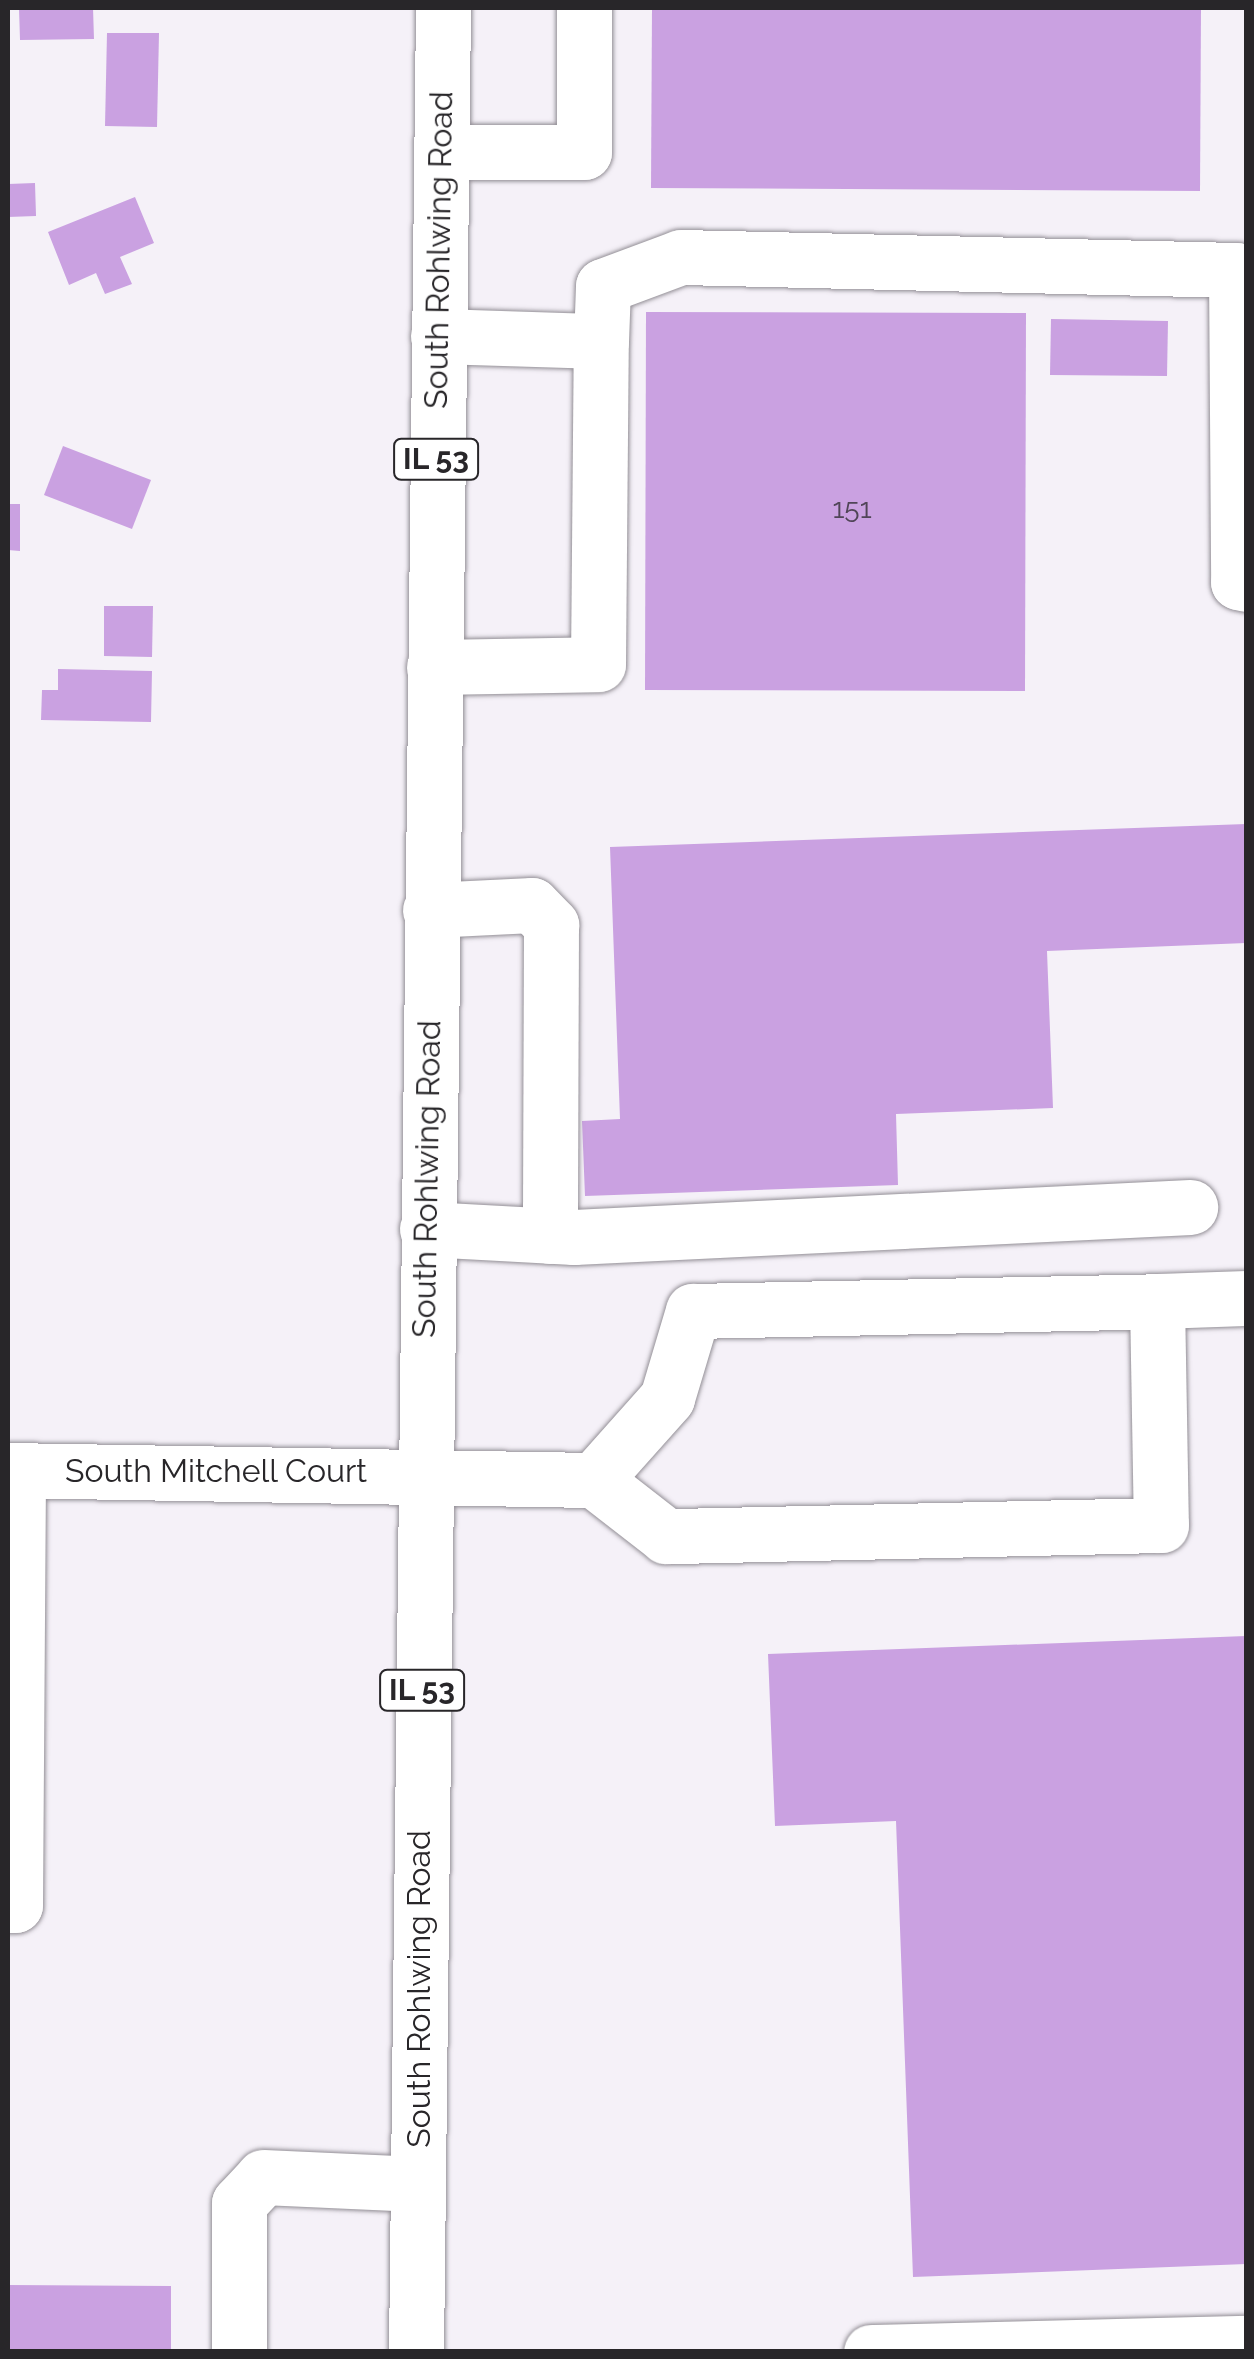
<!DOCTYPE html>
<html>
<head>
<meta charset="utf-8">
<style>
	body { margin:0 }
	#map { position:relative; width:1254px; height:2359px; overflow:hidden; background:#f5f1f8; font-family:Raleway,sans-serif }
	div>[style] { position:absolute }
	.building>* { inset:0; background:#caa1e1 }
	.roads { filter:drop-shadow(0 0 2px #938f96) drop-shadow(0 0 2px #938f96) }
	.minor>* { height:55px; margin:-27.5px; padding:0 27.5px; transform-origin:27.5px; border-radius:27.5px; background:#fff }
	.major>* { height:55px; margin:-27.5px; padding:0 27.5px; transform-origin:27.5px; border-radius:27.5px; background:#fff }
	span { translate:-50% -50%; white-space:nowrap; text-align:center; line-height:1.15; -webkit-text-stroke:8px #fff; paint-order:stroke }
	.number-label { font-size:28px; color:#504557 }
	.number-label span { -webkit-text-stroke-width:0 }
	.shield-label span { padding:2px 8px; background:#fff; border:2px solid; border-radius:8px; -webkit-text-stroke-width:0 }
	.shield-label { font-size:30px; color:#282629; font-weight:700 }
	.street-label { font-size:32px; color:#282629 }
	.frame { position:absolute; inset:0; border:10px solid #282629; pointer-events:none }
</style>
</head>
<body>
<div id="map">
	<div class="building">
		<i style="clip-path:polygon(19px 8px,93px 8px,94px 39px,20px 40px)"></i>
		<i style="clip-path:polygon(652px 8px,1201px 8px,1200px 191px,651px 188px)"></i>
		<i style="clip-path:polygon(107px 33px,159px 33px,157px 127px,105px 126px)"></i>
		<i style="clip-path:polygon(35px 183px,36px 216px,8px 217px,8px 184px)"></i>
		<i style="clip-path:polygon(135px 197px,154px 243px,120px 257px,132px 284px,105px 294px,96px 273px,69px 285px,48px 232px)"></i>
		<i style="clip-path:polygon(646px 312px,1026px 313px,1025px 691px,645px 690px)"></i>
		<i style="clip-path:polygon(1051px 319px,1168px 321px,1167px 376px,1050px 375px)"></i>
		<i style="clip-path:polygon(63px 446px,151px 480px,132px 529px,44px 495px)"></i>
		<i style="clip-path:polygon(8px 504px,20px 504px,20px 551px,8px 550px)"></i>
		<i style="clip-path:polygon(104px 606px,153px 606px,152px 657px,104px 656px)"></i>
		<i style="clip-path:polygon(58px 669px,152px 671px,151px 722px,41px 720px,42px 690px,58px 690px)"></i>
		<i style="clip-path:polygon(1246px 824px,1246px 943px,1047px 951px,1053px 1108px,896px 1114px,898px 1185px,585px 1196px,582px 1121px,620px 1119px,610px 847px)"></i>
		<i style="clip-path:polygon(1246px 1636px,1246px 2264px,913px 2277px,896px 1821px,775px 1826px,768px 1654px)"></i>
		<i style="clip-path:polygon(8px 2285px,171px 2286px,171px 2352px,8px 2352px)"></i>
	</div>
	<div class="roads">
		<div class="minor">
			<i style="left:441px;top:152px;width:143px"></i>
			<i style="left:584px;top:152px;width:144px;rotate:-90deg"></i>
			<i style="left:438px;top:336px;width:163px;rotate:1.8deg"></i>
			<i style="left:601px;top:341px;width:55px;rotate:-87.9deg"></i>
			<i style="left:603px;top:286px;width:83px;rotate:-20.4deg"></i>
			<i style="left:681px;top:257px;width:555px;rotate:1.34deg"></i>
			<i style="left:1236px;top:270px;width:312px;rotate:89.6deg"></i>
			<i style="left:1238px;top:582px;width:8px;rotate:14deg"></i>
			<i style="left:434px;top:667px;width:164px;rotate:-1deg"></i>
			<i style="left:598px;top:664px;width:323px;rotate:-89.5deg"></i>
			<i style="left:430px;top:910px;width:102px;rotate:-2.8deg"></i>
			<i style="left:532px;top:905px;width:28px;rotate:46deg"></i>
			<i style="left:551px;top:925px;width:311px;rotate:90.2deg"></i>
			<i style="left:427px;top:1229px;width:147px;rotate:3.1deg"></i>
			<i style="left:574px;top:1237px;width:617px;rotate:-2.79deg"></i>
			<i style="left:1157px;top:1301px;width:89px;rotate:-1.9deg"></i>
			<i style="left:8px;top:1470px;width:586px;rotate:0.98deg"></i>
			<i style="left:594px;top:1480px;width:110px;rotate:-48.3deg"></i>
			<i style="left:667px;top:1398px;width:91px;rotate:-73.4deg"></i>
			<i style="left:693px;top:1311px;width:464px;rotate:-1.2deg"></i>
			<i style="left:1157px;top:1301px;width:224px;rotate:89deg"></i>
			<i style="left:1161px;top:1525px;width:495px;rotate:178.7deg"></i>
			<i style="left:666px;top:1536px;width:91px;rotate:-142.1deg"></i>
			<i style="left:8px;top:1905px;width:7px"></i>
			<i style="left:15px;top:1905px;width:435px;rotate:-89.6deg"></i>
			<i style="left:239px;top:2352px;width:149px;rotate:-90deg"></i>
			<i style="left:239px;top:2203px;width:35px;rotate:-47deg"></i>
			<i style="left:263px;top:2177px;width:155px;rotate:2.6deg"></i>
			<i style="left:871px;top:2352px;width:375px;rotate:-1.4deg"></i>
		</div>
		<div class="major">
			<i style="left:416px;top:2352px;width:2344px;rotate:-89.34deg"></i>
		</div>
	</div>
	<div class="number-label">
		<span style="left:852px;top:509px">151</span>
	</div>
	<div class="shield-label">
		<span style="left:436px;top:459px">IL 53</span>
		<span style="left:422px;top:1690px">IL 53</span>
	</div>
	<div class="street-label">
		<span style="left:439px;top:250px;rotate:-89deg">South Rohlwing Road</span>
		<span style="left:427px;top:1179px;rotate:-89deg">South Rohlwing Road</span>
		<span style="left:216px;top:1471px">South Mitchell Court</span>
		<span style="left:419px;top:1989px;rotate:-90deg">South Rohlwing Road</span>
	</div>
	<div class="frame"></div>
</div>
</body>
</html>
